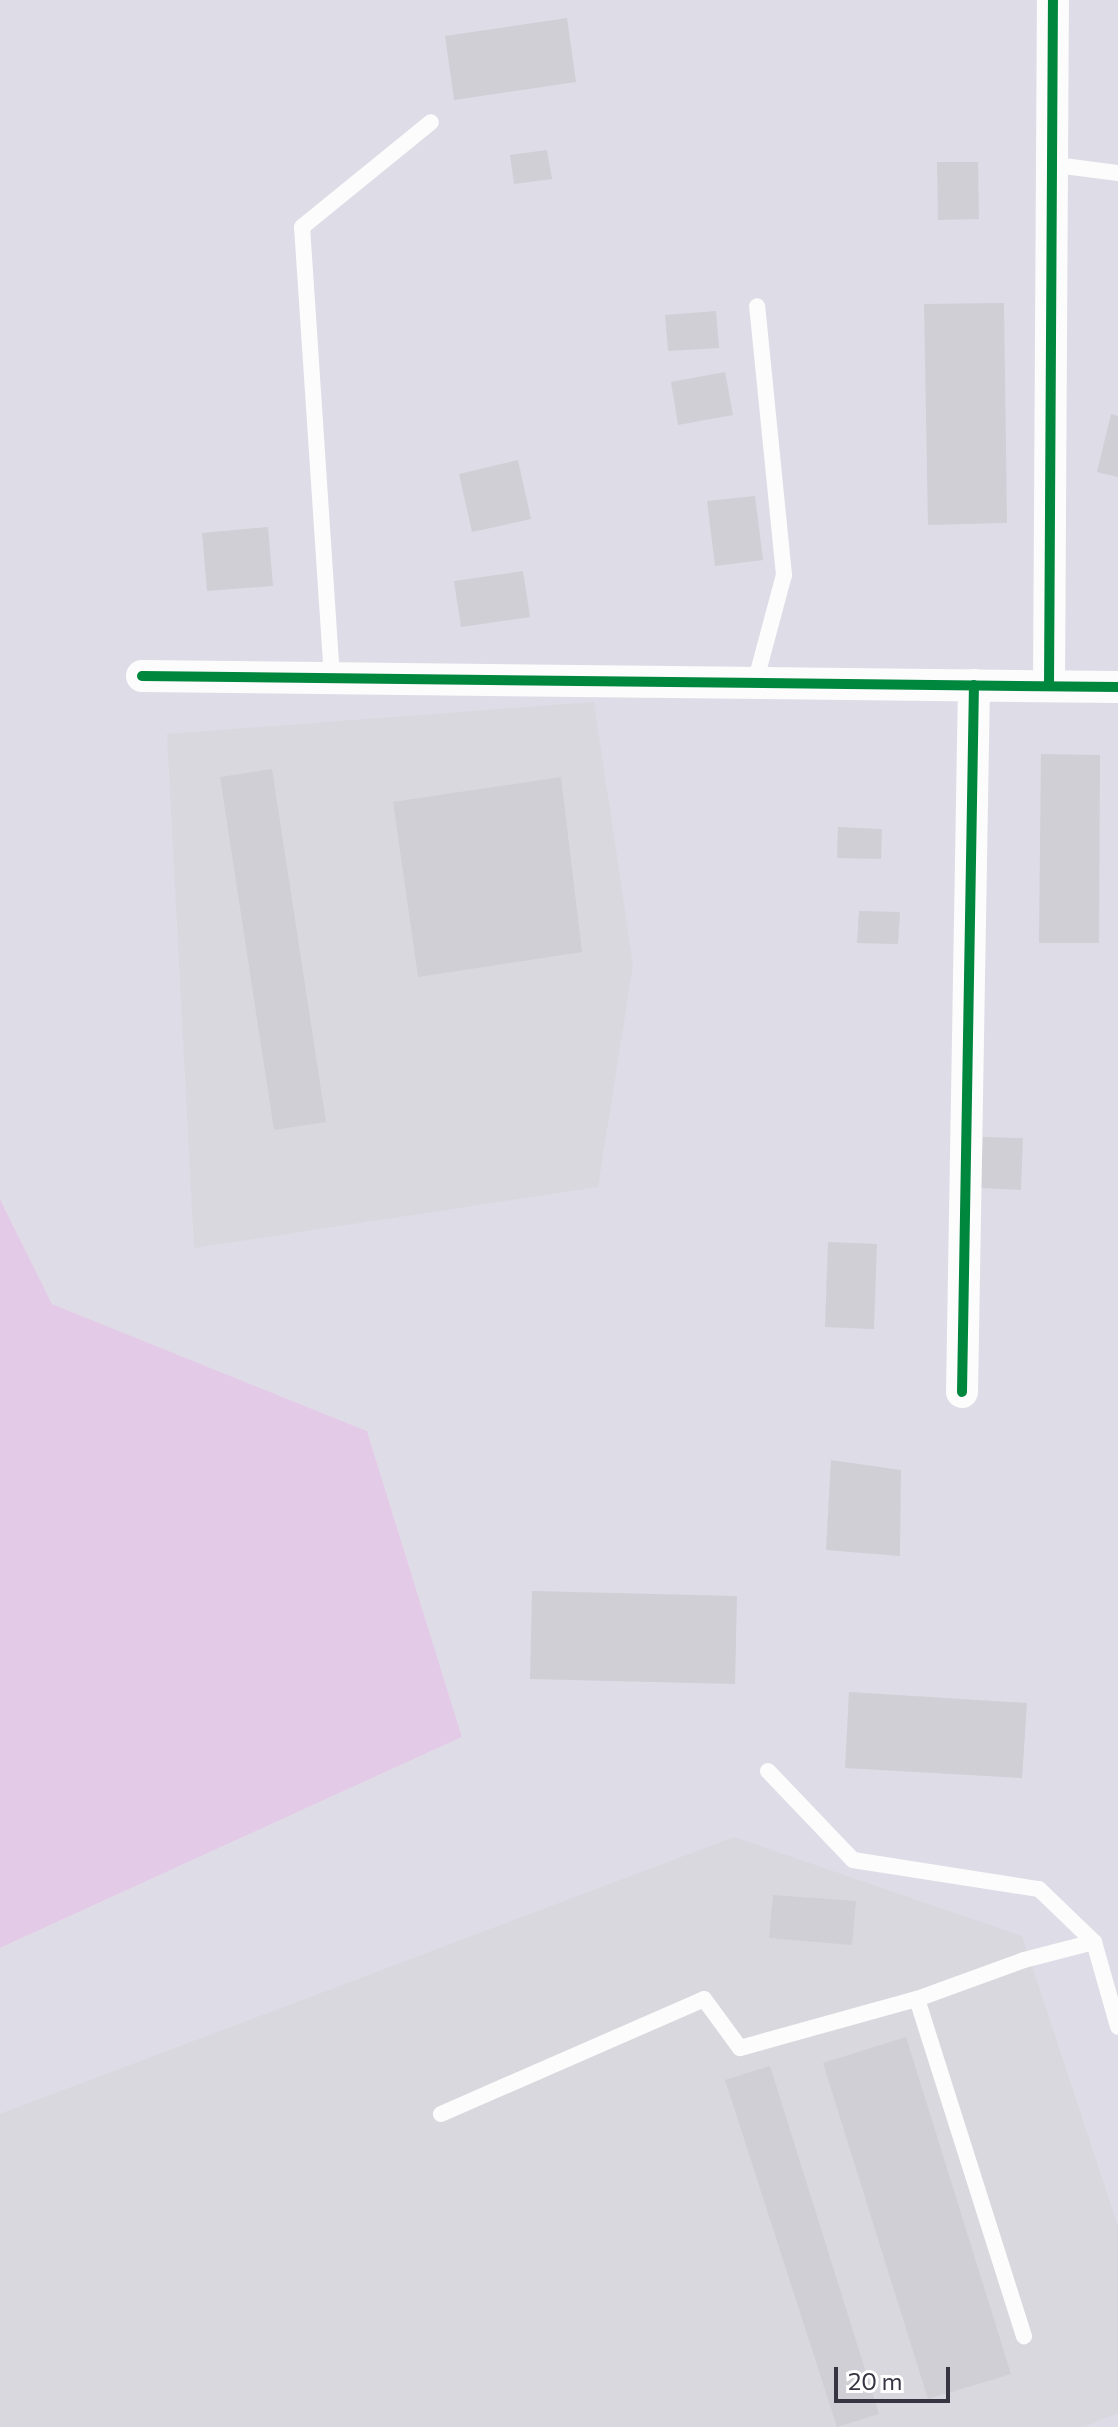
<!DOCTYPE html>
<html>
<head>
<meta charset="utf-8">
<style>
	body { margin:0 }
	#map { position:relative; width:1118px; height:2427px; overflow:hidden; background:#e8e8ed; font-family:Commissioner,sans-serif }
	div>[style] { position:absolute }
	.residential>* { inset:0; background:#dedce7 }
	.industrial>* { inset:0; background:#d8d8de }
	.green>* { inset:0; background:#e3cae6 }
	.building>* { inset:0; background:#cfcfd5 }
	.lane>* { height:16px; margin:-8px; padding:0 8px; transform-origin:8px; border-radius:8px; background:#fcfcfc }
	.street>* { height:32px; margin:-16px; padding:0 16px; transform-origin:16px; border-radius:16px; background:#fcfcfc }
	.cycleway>* { height:10px; margin:-5px; padding:0 5px; transform-origin:5px; border-radius:5px; background:#00873e }
	span { translate:-50% -50%; white-space:nowrap; text-align:center; line-height:1.15; -webkit-text-stroke:8px #fff; paint-order:stroke }
	.scale { position:absolute; left:834px; top:2367px; width:116px; height:36px; box-sizing:border-box; border:4px solid #373542; border-top:0; padding-left:10px; font-size:24px; line-height:28px; white-space:nowrap; color:#373542; -webkit-text-stroke:6px #fff; paint-order:stroke }
</style>
</head>
<body>
<div id="map">
	<div class="residential">
		<i style="clip-path:polygon(0 0,1118px 0,1118px 2427px,0 2427px,0 1948px,462px 1737px,367px 1431px,52px 1304px,0 1199px)"></i>
	</div>
	<div class="industrial">
		<i style="clip-path:polygon(594px 702px,633px 965px,598px 1187px,194px 1248px,167px 734px)"></i>
		<i style="clip-path:polygon(734px 1837px,1022px 1936px,1118px 2226px,1118px 2413px,1084px 2427px,0 2427px,0 2114px)"></i>
	</div>
	<div class="green">
		<i style="clip-path:polygon(0 1199px,52px 1304px,367px 1431px,462px 1737px,0 1948px)"></i>
	</div>
	<div class="building">
		<i style="clip-path:polygon(567px 18px,576px 82px,454px 100px,445px 36px)"></i>
		<i style="clip-path:polygon(547px 150px,552px 179px,514px 184px,510px 155px)"></i>
		<i style="clip-path:polygon(937px 162px,978px 162px,979px 219px,938px 220px)"></i>
		<i style="clip-path:polygon(1004px 303px,1007px 523px,928px 525px,924px 304px)"></i>
		<i style="clip-path:polygon(716px 311px,719px 348px,668px 351px,665px 315px)"></i>
		<i style="clip-path:polygon(725px 372px,733px 415px,678px 425px,671px 382px)"></i>
		<i style="clip-path:polygon(1111px 414px,1118px 416px,1118px 477px,1097px 472px)"></i>
		<i style="clip-path:polygon(518px 460px,531px 519px,472px 532px,459px 474px)"></i>
		<i style="clip-path:polygon(755px 496px,763px 560px,715px 566px,707px 501px)"></i>
		<i style="clip-path:polygon(268px 527px,273px 586px,207px 591px,202px 533px)"></i>
		<i style="clip-path:polygon(523px 571px,530px 617px,461px 627px,454px 581px)"></i>
		<i style="clip-path:polygon(1041px 754px,1100px 755px,1099px 943px,1039px 943px)"></i>
		<i style="clip-path:polygon(272px 769px,326px 1122px,274px 1130px,220px 777px)"></i>
		<i style="clip-path:polygon(561px 777px,582px 952px,418px 977px,393px 802px)"></i>
		<i style="clip-path:polygon(838px 827px,882px 829px,881px 859px,837px 858px)"></i>
		<i style="clip-path:polygon(859px 911px,900px 912px,898px 944px,857px 943px)"></i>
		<i style="clip-path:polygon(983px 1137px,1023px 1138px,1021px 1190px,981px 1188px)"></i>
		<i style="clip-path:polygon(828px 1242px,877px 1244px,874px 1329px,825px 1327px)"></i>
		<i style="clip-path:polygon(831px 1460px,901px 1470px,900px 1556px,826px 1550px)"></i>
		<i style="clip-path:polygon(532px 1591px,737px 1596px,735px 1684px,530px 1679px)"></i>
		<i style="clip-path:polygon(849px 1692px,1027px 1703px,1022px 1778px,845px 1768px)"></i>
		<i style="clip-path:polygon(773px 1895px,856px 1901px,852px 1945px,769px 1938px)"></i>
		<i style="clip-path:polygon(906px 2037px,1011px 2374px,928px 2399px,823px 2063px)"></i>
		<i style="clip-path:polygon(770px 2066px,879px 2414px,837px 2427px,725px 2080px)"></i>
	</div>
	<div class="lane">
		<i style="left:1056px;top:165px;width:63px;rotate:7.4deg"></i>
		<i style="left:332px;top:678px;width:452px;rotate:-93.8deg"></i>
		<i style="left:302px;top:227px;width:166px;rotate:-39.1deg"></i>
		<i style="left:755px;top:683px;width:112px;rotate:-75deg"></i>
		<i style="left:784px;top:575px;width:270px;rotate:-95.7deg"></i>
		<i style="left:768px;top:1771px;width:123px;rotate:46.3deg"></i>
		<i style="left:853px;top:1860px;width:188px;rotate:8.9deg"></i>
		<i style="left:1039px;top:1889px;width:76px;rotate:43.9deg"></i>
		<i style="left:1094px;top:1942px;width:88px;rotate:74.2deg"></i>
		<i style="left:917px;top:1999px;width:354px;rotate:72.4deg"></i>
		<i style="left:441px;top:2114px;width:287px;rotate:-23.6deg"></i>
		<i style="left:704px;top:1999px;width:61px;rotate:53.7deg"></i>
		<i style="left:740px;top:2048px;width:184px;rotate:-15.5deg"></i>
		<i style="left:917px;top:1999px;width:114px;rotate:-20deg"></i>
		<i style="left:1024px;top:1960px;width:72px;rotate:-14.4deg"></i>
	</div>
	<div class="street">
		<i style="left:142px;top:676px;width:976px;rotate:0.65deg"></i>
		<i style="left:1049px;top:686px;width:686px;rotate:-89.67deg"></i>
		<i style="left:962px;top:1392px;width:707px;rotate:-89.03deg"></i>
	</div>
	<div class="cycleway">
		<i style="left:142px;top:676px;width:976px;rotate:0.65deg"></i>
		<i style="left:1049px;top:686px;width:686px;rotate:-89.67deg"></i>
		<i style="left:962px;top:1392px;width:707px;rotate:-89.03deg"></i>
	</div>
	<div class="scale">20 m</div>
</div>
</body>
</html>
